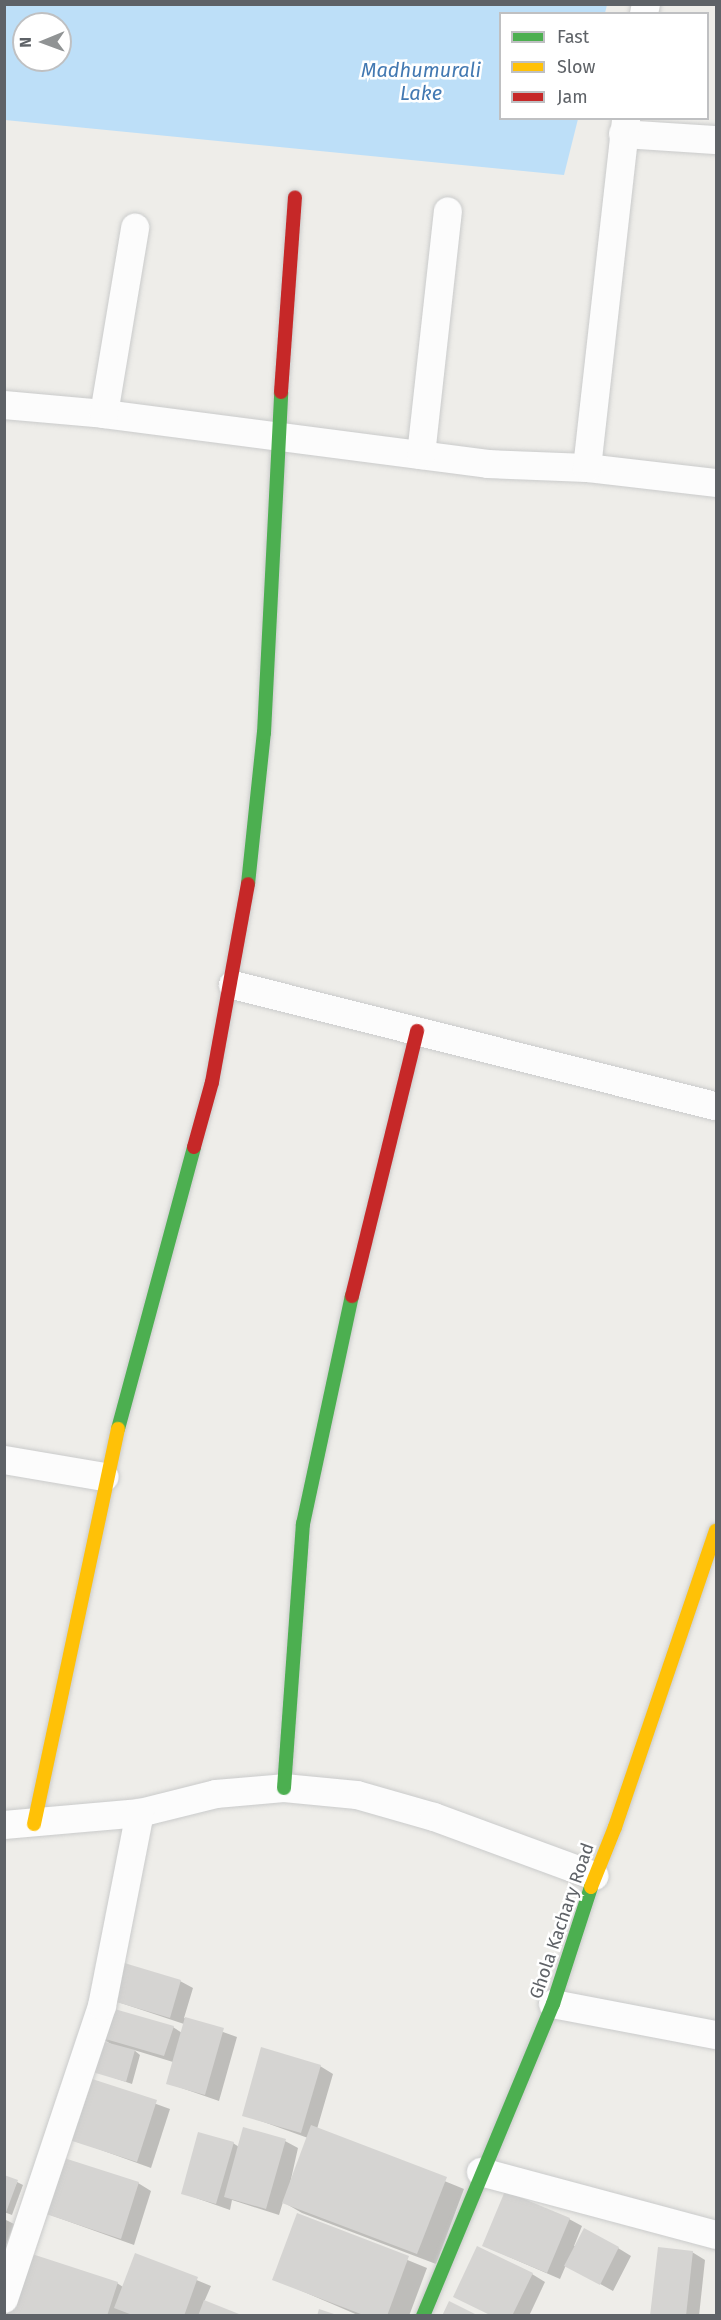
<!DOCTYPE html>
<html>
<head>
<meta charset="utf-8">
<style>
	body { margin:0 }
	#map { position:relative; width:721px; height:2320px; overflow:hidden; background:#eeede9; font-family:"Fira Sans",sans-serif }
	div>[style] { position:absolute }
	.water>* { inset:0; background:#bddff8 }
	.shadow>* { inset:0; background:#0003 }
	.building>* { inset:0; background:#d5d4d2 }
	.roads { filter:drop-shadow(0 0 2px #cacbcb) drop-shadow(0 0 2px #cacbcb) }
	.street>* { height:28px; margin:-14px; padding:0 14px; transform-origin:14px; border-radius:14px; background:#fcfcfc }
	.fast>* { height:14px; margin:-7px; padding:0 7px; transform-origin:7px; border-radius:7px; background:#4caf50 }
	.slow>* { height:14px; margin:-7px; padding:0 7px; transform-origin:7px; border-radius:7px; background:#ffc107 }
	.jam>* { height:14px; margin:-7px; padding:0 7px; transform-origin:7px; border-radius:7px; background:#c62828 }
	span { translate:-50% -50%; white-space:nowrap; text-align:center; line-height:1.15; -webkit-text-stroke:5px #fff; paint-order:stroke }
	.street-label { font-size:18px; color:#5e6267 }
	.water-label { font-size:20px; color:#4379b2; font-style:italic }
	.frame { position:absolute; inset:0; border:6px solid #5e6267; pointer-events:none }
	.legend { position:absolute; left:499px; top:12px; width:210px; height:108px; box-sizing:border-box; background:#fff; border:2px solid #bfc0c2; margin:0; padding:8px 10px; list-style:none; font-size:18px; color:#5e6267 }
	.legend li { display:flex; align-items:center; gap:12px; height:30px }
	.legend b { width:30px; border:2px solid #bfc0c2 }
	.north { position:absolute; left:12px; top:12px; width:60px; height:60px; box-sizing:border-box; background:#fff; border:2px solid #bfc0c2; border-radius:50%; rotate:269deg; font-size:16px; font-weight:700; line-height:24px; text-align:center; color:#5e6267 }
	.north::after { content:''; display:block; margin:auto; width:21px; height:27px; background:#909394; clip-path:polygon(50% 0,100% 100%,50% 72%,0 100%) }
</style>
</head>
<body>
<div id="map">
	<div class="water">
		<i style="clip-path:polygon(evenodd,4px 5px,5px 4px,607px 5px,605px 13px,500px 14px,500px 118px,578px 119px,564px 175px,5px 120px,4px 5px,24px 24px,60px 24px,60px 60px,24px 60px,24px 24px)"></i>
	</div>
	<div class="shadow">
		<i style="clip-path:polygon(180px 1981px,193px 1988px,184px 2018px,237px 2037px,219px 2101px,167px 2083px,173px 2062px,134px 2050px,140px 2055px,132px 2084px,91px 2070px,111px 2044px,97px 2036px,173px 2027px,182px 2033px,184px 2024px,112px 2000px)"></i>
		<i style="clip-path:polygon(320px 2066px,333px 2074px,317px 2129px,464px 2189px,436px 2264px,302px 2213px,283px 2202px,279px 2215px,232px 2200px,230px 2210px,182px 2193px,233px 2143px,239px 2147px,285px 2141px,298px 2148px,289px 2188px,308px 2138px,244px 2115px)"></i>
		<i style="clip-path:polygon(87px 2079px,170px 2109px,151px 2168px,68px 2138px)"></i>
		<i style="clip-path:polygon(17px 2182px,23px 2185px,12px 2215px,4px 2212px)"></i>
		<i style="clip-path:polygon(138px 2183px,151px 2191px,134px 2245px,45px 2213px)"></i>
		<i style="clip-path:polygon(298px 2215px,427px 2268px,409px 2316px,360px 2316px,274px 2279px)"></i>
		<i style="clip-path:polygon(4px 2219px,14px 2224px,4px 2250px)"></i>
		<i style="clip-path:polygon(569px 2219px,582px 2226px,574px 2246px,618px 2248px,631px 2256px,613px 2291px,566px 2265px,560px 2279px,484px 2246px)"></i>
		<i style="clip-path:polygon(692px 2252px,705px 2260px,699px 2316px,652px 2316px)"></i>
		<i style="clip-path:polygon(136px 2255px,211px 2286px,204px 2302px,239px 2316px,8px 2316px,117px 2283px,123px 2287px)"></i>
		<i style="clip-path:polygon(532px 2274px,545px 2282px,529px 2316px,492px 2316px)"></i>
	</div>
	<div class="building">
		<i style="clip-path:polygon(121px 1962px,181px 1980px,170px 2018px,110px 2000px)"></i>
		<i style="clip-path:polygon(104px 2006px,174px 2026px,164px 2056px,95px 2036px)"></i>
		<i style="clip-path:polygon(185px 2017px,224px 2028px,205px 2095px,166px 2084px)"></i>
		<i style="clip-path:polygon(98px 2040px,135px 2050px,126px 2082px,89px 2071px)"></i>
		<i style="clip-path:polygon(261px 2047px,321px 2065px,301px 2133px,242px 2116px)"></i>
		<i style="clip-path:polygon(86px 2077px,157px 2100px,137px 2162px,66px 2139px)"></i>
		<i style="clip-path:polygon(311px 2125px,447px 2177px,417px 2254px,282px 2203px)"></i>
		<i style="clip-path:polygon(243px 2127px,286px 2139px,266px 2209px,224px 2197px)"></i>
		<i style="clip-path:polygon(198px 2132px,234px 2142px,216px 2204px,181px 2194px)"></i>
		<i style="clip-path:polygon(61px 2157px,139px 2182px,121px 2239px,43px 2213px)"></i>
		<i style="clip-path:polygon(4px 2175px,18px 2180px,5px 2215px,4px 2215px)"></i>
		<i style="clip-path:polygon(505px 2191px,570px 2218px,547px 2273px,482px 2246px)"></i>
		<i style="clip-path:polygon(297px 2213px,409px 2256px,387px 2316px,366px 2316px,272px 2280px)"></i>
		<i style="clip-path:polygon(584px 2228px,619px 2247px,600px 2285px,564px 2266px)"></i>
		<i style="clip-path:polygon(477px 2246px,533px 2273px,512px 2316px,492px 2316px,453px 2297px)"></i>
		<i style="clip-path:polygon(658px 2247px,693px 2251px,686px 2316px,650px 2316px)"></i>
		<i style="clip-path:polygon(26px 2252px,118px 2282px,107px 2316px,6px 2316px)"></i>
		<i style="clip-path:polygon(135px 2253px,198px 2277px,184px 2316px,135px 2316px,114px 2308px)"></i>
		<i style="clip-path:polygon(204px 2300px,239px 2314px,238px 2316px,198px 2316px)"></i>
		<i style="clip-path:polygon(449px 2301px,479px 2316px,442px 2316px)"></i>
		<i style="clip-path:polygon(319px 2309px,337px 2315px,337px 2316px,317px 2316px)"></i>
	</div>
	<div class="roads">
		<div class="street">
			<i style="left:644px;top:14px;width:10px;rotate:-79deg"></i>
			<i style="left:623px;top:134px;width:93px;rotate:3.7deg"></i>
			<i style="left:4px;top:405px;width:100px;rotate:5.1deg"></i>
			<i style="left:104px;top:414px;width:387px;rotate:7.4deg"></i>
			<i style="left:488px;top:464px;width:99px;rotate:2.3deg"></i>
			<i style="left:587px;top:468px;width:130px;rotate:6.6deg"></i>
			<i style="left:104px;top:414px;width:189px;rotate:-80.5deg"></i>
			<i style="left:421px;top:455px;width:245px;rotate:-83.7deg"></i>
			<i style="left:587px;top:468px;width:352px;rotate:-83.6deg"></i>
			<i style="left:233px;top:985px;width:498px;rotate:14.1deg"></i>
			<i style="left:4px;top:1460px;width:102px;rotate:9.6deg"></i>
			<i style="left:4px;top:1825px;width:137px;rotate:-5deg"></i>
			<i style="left:140px;top:1813px;width:78px;rotate:-14deg"></i>
			<i style="left:216px;top:1794px;width:68px;rotate:-5deg"></i>
			<i style="left:284px;top:1788px;width:73px;rotate:5.5deg"></i>
			<i style="left:357px;top:1795px;width:80px;rotate:15.9deg"></i>
			<i style="left:434px;top:1817px;width:171px;rotate:20.2deg"></i>
			<i style="left:553px;top:2004px;width:166px;rotate:10.8deg"></i>
			<i style="left:481px;top:2172px;width:243px;rotate:15deg"></i>
			<i style="left:4px;top:2299px;width:309px;rotate:-71.5deg"></i>
			<i style="left:102px;top:2006px;width:197px;rotate:-78.9deg"></i>
		</div>
		<div class="fast">
			<i style="left:248px;top:884px;width:152px;rotate:-84deg"></i>
			<i style="left:264px;top:733px;width:341px;rotate:-87.1deg"></i>
			<i style="left:118px;top:1429px;width:292px;rotate:-74.9deg"></i>
			<i style="left:284px;top:1788px;width:265px;rotate:-85.9deg"></i>
			<i style="left:303px;top:1524px;width:233px;rotate:-77.9deg"></i>
			<i style="left:423px;top:2316px;width:338px;rotate:-67.4deg"></i>
			<i style="left:553px;top:2004px;width:123px;rotate:-72deg"></i>
		</div>
		<div class="slow">
			<i style="left:34px;top:1824px;width:404px;rotate:-78deg"></i>
			<i style="left:591px;top:1887px;width:65px;rotate:-68.2deg"></i>
			<i style="left:615px;top:1827px;width:313px;rotate:-71.2deg"></i>
		</div>
		<div class="jam">
			<i style="left:281px;top:392px;width:195px;rotate:-85.9deg"></i>
			<i style="left:194px;top:1147px;width:67px;rotate:-74.5deg"></i>
			<i style="left:212px;top:1082px;width:201px;rotate:-79.7deg"></i>
			<i style="left:352px;top:1296px;width:273px;rotate:-76.2deg"></i>
		</div>
	</div>
	<div class="street-label">
		<span style="left:562px;top:1921px;rotate:-71deg">Ghola Kachary Road</span>
	</div>
	<div class="water-label">
		<span style="left:421px;top:82px">Madhumurali<br>Lake</span>
	</div>
	<div class="frame"></div>
	<ul class="legend">
	<li><b style="height:8px;background:#4caf50"></b>Fast</li>
	<li><b style="height:8px;background:#ffc107"></b>Slow</li>
	<li><b style="height:8px;background:#c62828"></b>Jam</li>
	</ul>
	<div class="north">N</div>
</div>
</body>
</html>
